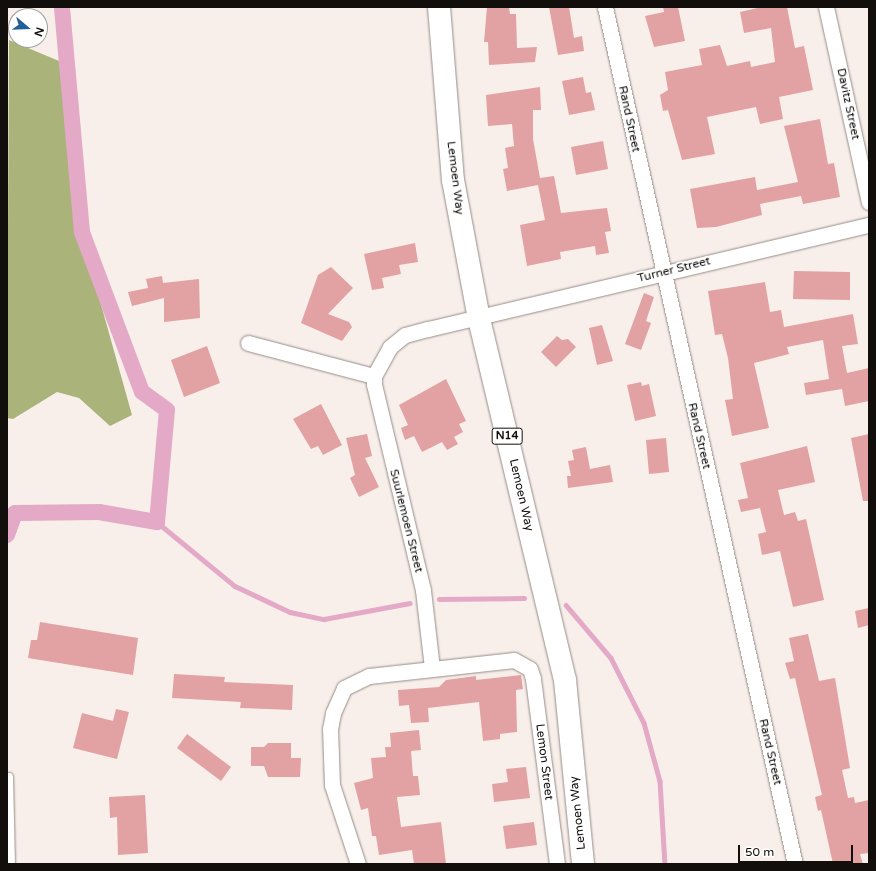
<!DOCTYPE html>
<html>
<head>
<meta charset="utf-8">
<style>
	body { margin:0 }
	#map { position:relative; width:876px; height:871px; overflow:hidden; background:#f9efea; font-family:"Varela Round",sans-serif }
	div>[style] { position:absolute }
	.forest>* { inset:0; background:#aab37a }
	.stream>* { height:4.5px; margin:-2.25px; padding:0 2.25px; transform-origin:2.25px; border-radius:2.25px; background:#e3a9c7 }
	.canal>* { height:16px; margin:-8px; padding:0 8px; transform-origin:8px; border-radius:8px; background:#e3a9c7 }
	.building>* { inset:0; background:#e2a1a2 }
	.roads { filter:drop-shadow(0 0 1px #958c87) drop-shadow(0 0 1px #958c87) }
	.lane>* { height:8px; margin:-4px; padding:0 4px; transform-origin:4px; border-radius:4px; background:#fff }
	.street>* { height:15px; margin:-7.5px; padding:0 7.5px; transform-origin:7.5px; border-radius:7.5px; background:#fff }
	.highway>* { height:22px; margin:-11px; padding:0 11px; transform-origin:11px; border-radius:11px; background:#fff }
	span { translate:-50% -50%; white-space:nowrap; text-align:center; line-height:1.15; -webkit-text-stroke:4px #fff; paint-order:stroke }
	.shield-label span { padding:1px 3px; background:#fff; border:1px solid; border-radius:3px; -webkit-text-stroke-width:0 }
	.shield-label { font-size:11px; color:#110e0c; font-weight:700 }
	.street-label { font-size:12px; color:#110e0c }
	.frame { position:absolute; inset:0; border:8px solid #110e0c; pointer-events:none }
	.north { position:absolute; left:8px; top:8px; width:40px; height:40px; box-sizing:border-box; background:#fff; border:1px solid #a09f9e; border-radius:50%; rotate:109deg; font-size:11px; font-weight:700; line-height:16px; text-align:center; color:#110e0c }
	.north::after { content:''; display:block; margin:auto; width:14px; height:18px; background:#225f96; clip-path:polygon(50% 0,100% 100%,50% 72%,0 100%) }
	.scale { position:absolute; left:738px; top:845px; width:115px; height:18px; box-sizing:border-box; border:2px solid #110e0c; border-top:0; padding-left:5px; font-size:12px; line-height:14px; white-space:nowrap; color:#110e0c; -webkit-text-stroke:3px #fff; paint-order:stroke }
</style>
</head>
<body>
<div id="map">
	<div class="forest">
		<i style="clip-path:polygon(9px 40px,59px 61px,84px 244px,132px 415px,110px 426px,79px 398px,57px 392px,13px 419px,7px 418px)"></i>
	</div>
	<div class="stream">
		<i style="left:157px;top:522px;width:101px;rotate:39.4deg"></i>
		<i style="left:235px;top:586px;width:61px;rotate:25.3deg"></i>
		<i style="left:290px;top:612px;width:35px;rotate:12deg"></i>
		<i style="left:324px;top:619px;width:87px;rotate:-10.5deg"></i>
		<i style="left:439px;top:599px;width:85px;rotate:-0.7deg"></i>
		<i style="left:566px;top:605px;width:70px;rotate:49.7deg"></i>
		<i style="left:611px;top:658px;width:73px;rotate:63.1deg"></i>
		<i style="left:644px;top:723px;width:60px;rotate:74.6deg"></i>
		<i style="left:660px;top:781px;width:83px;rotate:86.6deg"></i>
	</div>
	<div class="canal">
		<i style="left:7px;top:535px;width:23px;rotate:-70deg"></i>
		<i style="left:15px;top:513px;width:84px;rotate:-0.7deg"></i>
		<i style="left:99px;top:512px;width:59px;rotate:9.8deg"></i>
		<i style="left:157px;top:522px;width:112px;rotate:-84.9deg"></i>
		<i style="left:167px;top:410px;width:31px;rotate:-144deg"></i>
		<i style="left:142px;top:392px;width:171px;rotate:-110.6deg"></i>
		<i style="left:82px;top:232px;width:226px;rotate:-95.1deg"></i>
	</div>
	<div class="building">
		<i style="clip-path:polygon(487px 7px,509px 7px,510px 14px,516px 14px,517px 48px,537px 47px,535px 62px,489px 65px,488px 42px,484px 42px)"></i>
		<i style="clip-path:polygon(549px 7px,569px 7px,574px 38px,582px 36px,584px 51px,558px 55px)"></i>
		<i style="clip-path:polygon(663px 7px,678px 7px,685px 41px,654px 47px,645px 16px,664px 12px)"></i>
		<i style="clip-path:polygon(762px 7px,787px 7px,795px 48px,804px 46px,813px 90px,779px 97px,783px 119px,760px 124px,756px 107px,707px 117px,715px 154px,682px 160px,668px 110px,663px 111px,660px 95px,668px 90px,665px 72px,702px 65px,699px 49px,720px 45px,727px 66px,750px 61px,751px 67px,775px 62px,771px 28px,744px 33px,740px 12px)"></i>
		<i style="clip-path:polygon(583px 77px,586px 93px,591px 92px,595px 110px,569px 115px,562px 81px)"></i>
		<i style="clip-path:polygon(540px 87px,541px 110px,533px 110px,533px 139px,540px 178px,554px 176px,561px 213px,607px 208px,611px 231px,605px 232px,609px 253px,596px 255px,595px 246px,560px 252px,561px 259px,527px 266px,520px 225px,545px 220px,538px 185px,507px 191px,503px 169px,508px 168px,505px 148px,514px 146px,512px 124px,488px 126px,486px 95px)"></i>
		<i style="clip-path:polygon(820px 119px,828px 164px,834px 163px,840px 197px,803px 204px,801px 196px,760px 204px,762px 215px,716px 227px,697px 228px,690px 189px,755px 177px,757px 190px,798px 182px,784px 126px)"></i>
		<i style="clip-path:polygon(603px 141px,608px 169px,576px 175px,571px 147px)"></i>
		<i style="clip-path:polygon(415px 243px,418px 262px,399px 265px,401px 274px,382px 278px,384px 288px,372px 290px,364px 254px)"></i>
		<i style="clip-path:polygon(331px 267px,353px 288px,328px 314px,349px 322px,352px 327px,342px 341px,301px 323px,318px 275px)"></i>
		<i style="clip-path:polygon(794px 271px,850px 272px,850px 300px,793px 299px)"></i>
		<i style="clip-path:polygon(162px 276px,163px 283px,199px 279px,200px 318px,164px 322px,164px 298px,132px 306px,128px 292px,148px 288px,146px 279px)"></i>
		<i style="clip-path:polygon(765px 282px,770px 312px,781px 310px,784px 327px,853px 314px,858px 344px,842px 346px,847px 373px,869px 368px,869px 401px,845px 406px,842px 389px,806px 395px,804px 383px,829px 379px,823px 340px,787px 347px,789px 354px,754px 363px,769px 428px,732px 436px,725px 400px,733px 399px,728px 358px,722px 334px,715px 335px,708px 291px)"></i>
		<i style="clip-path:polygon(644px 293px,654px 297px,646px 321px,651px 323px,641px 350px,625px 344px)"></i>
		<i style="clip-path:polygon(602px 325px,613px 361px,597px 365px,589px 328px)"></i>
		<i style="clip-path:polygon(557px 336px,562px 340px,568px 339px,576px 347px,556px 367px,541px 352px)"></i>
		<i style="clip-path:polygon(207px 346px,220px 383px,184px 397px,171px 360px)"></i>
		<i style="clip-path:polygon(446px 379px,466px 421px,459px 424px,463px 432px,454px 437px,458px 444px,447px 450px,442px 442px,422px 452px,414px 436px,405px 440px,401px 428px,408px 425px,399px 405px)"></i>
		<i style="clip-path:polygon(641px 382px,642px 386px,649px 384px,656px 416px,635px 421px,627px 385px)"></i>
		<i style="clip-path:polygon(321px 404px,342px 445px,323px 455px,318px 446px,311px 449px,293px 419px)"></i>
		<i style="clip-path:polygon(367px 434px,372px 456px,365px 458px,379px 487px,359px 497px,350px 478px,355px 475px,346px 438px)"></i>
		<i style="clip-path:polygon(869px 434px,869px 501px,863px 501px,851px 438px)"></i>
		<i style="clip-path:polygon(666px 438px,669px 472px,649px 474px,646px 440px)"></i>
		<i style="clip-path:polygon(807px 446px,815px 482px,778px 490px,784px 515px,795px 512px,798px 521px,806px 519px,824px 600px,793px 607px,780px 551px,762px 555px,758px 534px,766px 532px,760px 508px,741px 512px,738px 500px,748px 498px,740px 463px)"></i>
		<i style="clip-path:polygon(586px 447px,590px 469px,610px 465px,613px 482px,568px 488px,567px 476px,571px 476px,568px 461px,574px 460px,572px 450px)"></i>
		<i style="clip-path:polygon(869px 608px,869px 625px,858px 628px,855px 611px)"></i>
		<i style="clip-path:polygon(40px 622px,138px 638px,133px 675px,28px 658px,31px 640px,37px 640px)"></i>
		<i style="clip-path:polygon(808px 634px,819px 681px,835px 678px,850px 768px,842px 770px,848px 798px,854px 797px,855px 803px,869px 800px,869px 853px,860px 854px,863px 864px,833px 864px,821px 810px,818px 811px,815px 797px,822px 795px,795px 678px,790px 679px,785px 663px,794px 661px,789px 638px)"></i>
		<i style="clip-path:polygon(174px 674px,225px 677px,224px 682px,293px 685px,292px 710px,240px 708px,241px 702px,172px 698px)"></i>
		<i style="clip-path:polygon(521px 675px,523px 689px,516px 690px,517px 732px,500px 734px,500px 739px,483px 741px,479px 702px,428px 708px,429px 722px,411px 723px,409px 705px,399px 706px,398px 690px,439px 687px,446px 680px,476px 676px,476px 680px)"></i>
		<i style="clip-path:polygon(116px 709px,129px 712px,117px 759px,73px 748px,82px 713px,113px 721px)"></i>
		<i style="clip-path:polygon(419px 730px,421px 750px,411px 751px,413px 776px,418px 776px,420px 795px,397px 797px,401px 827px,441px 822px,446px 864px,414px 864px,412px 850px,379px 855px,376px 836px,372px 836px,368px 808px,361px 810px,354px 783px,373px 778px,371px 758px,386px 757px,385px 747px,391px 747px,390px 733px)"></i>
		<i style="clip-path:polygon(187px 734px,231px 767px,221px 781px,177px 748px)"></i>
		<i style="clip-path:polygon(268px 743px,291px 743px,291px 758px,301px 758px,300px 777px,268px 777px,264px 766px,251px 766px,251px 747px,264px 747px)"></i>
		<i style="clip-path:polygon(526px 767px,530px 798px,494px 802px,492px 784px,508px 782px,506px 769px)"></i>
		<i style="clip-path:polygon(145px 795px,148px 853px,118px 855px,117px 817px,110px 818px,109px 797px)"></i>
		<i style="clip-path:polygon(534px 822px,537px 845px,506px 849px,503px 826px)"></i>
	</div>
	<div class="roads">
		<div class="lane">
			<i style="left:9px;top:777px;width:87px;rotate:88.7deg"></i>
		</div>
		<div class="street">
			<i style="left:605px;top:7px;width:878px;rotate:77.5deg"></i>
			<i style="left:826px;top:7px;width:200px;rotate:77.6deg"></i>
			<i style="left:248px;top:343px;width:130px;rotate:14.7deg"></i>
			<i style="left:432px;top:668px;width:79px;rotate:-96.6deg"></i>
			<i style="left:423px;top:590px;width:211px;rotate:-103.4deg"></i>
			<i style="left:374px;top:385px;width:9px;rotate:-90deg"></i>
			<i style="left:374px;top:376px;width:33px;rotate:-61deg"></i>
			<i style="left:390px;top:347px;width:19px;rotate:-39deg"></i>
			<i style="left:405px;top:335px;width:24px;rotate:-15deg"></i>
			<i style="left:428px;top:329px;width:453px;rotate:-13.3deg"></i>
			<i style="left:358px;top:864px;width:83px;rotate:-108.2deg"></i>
			<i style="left:332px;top:785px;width:56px;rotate:-92deg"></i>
			<i style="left:330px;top:729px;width:16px;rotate:-79deg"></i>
			<i style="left:333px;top:713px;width:27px;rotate:-66deg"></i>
			<i style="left:344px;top:688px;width:28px;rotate:-26deg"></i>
			<i style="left:369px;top:676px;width:146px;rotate:-6.3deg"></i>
			<i style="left:514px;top:660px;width:18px;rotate:29deg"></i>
			<i style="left:530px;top:669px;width:10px;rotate:73deg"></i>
			<i style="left:533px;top:679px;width:187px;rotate:82.6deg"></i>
		</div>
		<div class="highway">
			<i style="left:439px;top:7px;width:174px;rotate:85.4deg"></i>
			<i style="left:453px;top:180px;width:141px;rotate:79.4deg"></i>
			<i style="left:479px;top:319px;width:371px;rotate:76.6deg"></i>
			<i style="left:565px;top:680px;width:185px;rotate:84.4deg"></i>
		</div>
	</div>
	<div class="shield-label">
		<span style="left:507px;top:436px">N14</span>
	</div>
	<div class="street-label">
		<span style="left:848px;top:104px;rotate:78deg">Davitz Street</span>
		<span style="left:629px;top:119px;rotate:78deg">Rand Street</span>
		<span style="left:455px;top:178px;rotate:83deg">Lemoen Way</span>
		<span style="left:674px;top:270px;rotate:-14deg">Turner Street</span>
		<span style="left:699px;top:436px;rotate:77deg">Rand Street</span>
		<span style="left:521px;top:495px;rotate:77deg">Lemoen Way</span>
		<span style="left:406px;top:521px;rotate:76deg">Suurlemoen Street</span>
		<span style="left:770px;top:752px;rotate:77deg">Rand Street</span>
		<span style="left:544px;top:762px;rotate:83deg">Lemon Street</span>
		<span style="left:578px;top:813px;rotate:-96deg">Lemoen Way</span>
	</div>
	<div class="frame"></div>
	<div class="north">N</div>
	<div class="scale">50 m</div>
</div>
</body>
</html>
